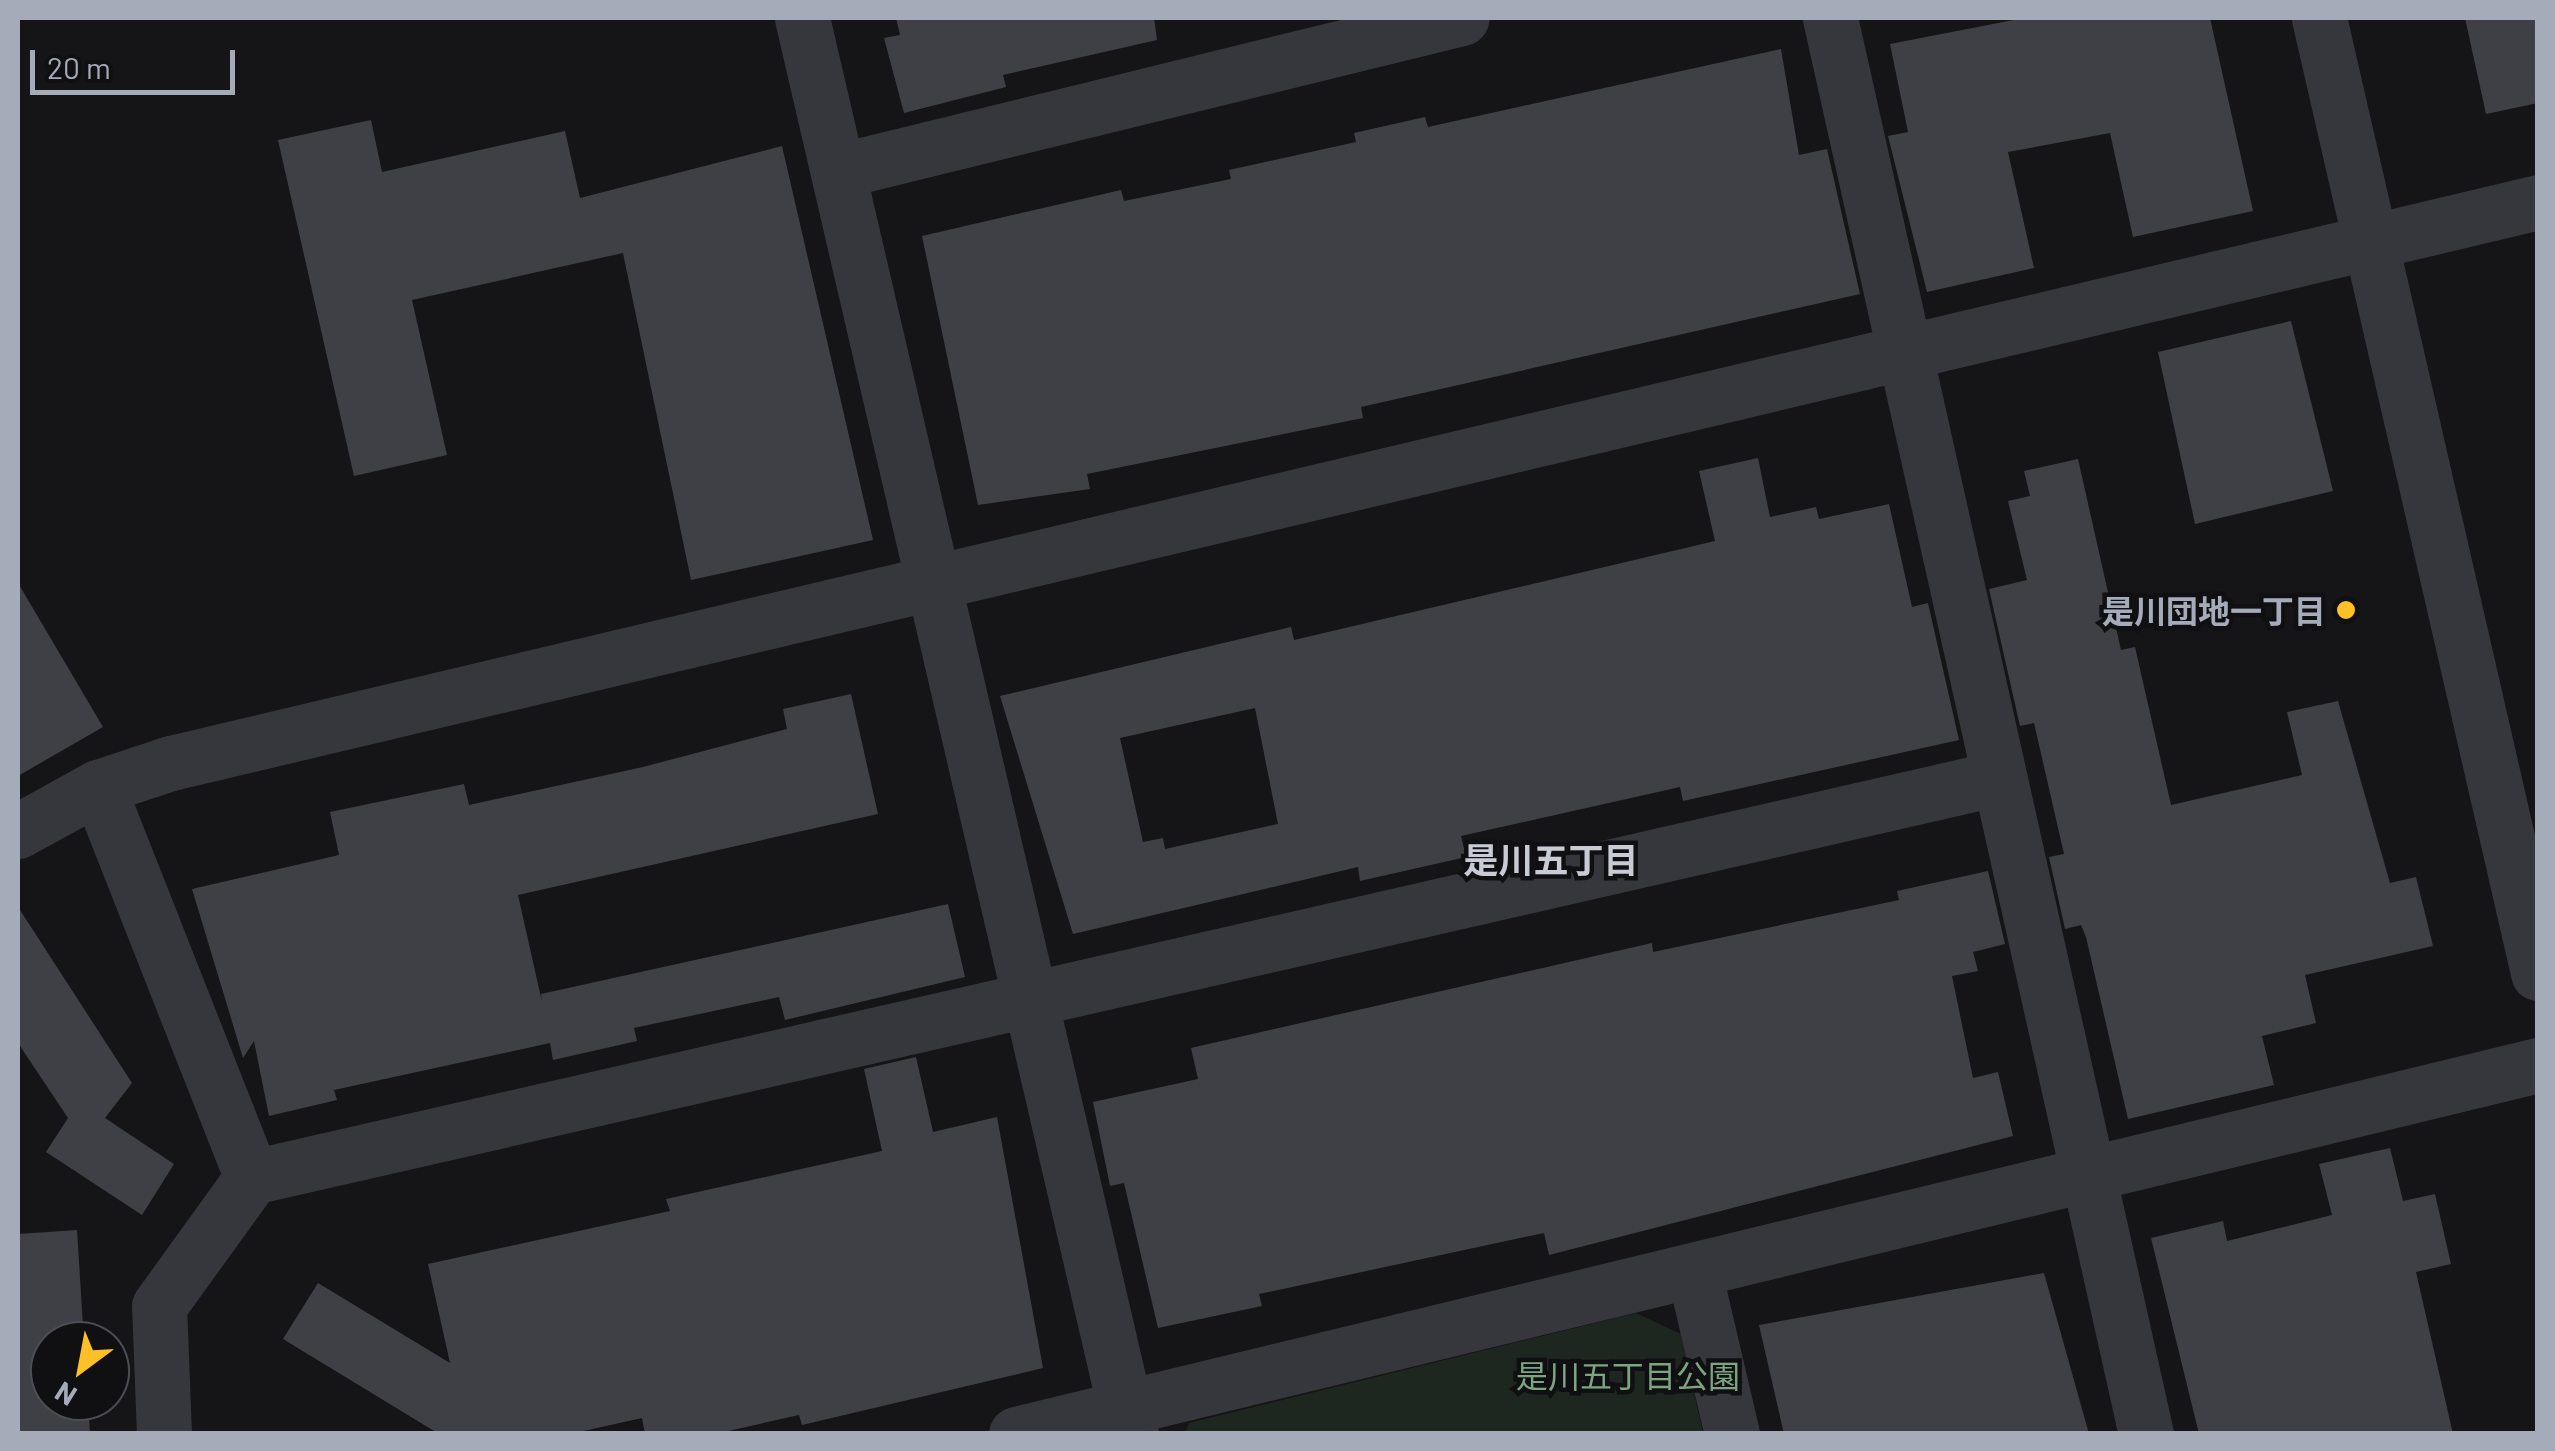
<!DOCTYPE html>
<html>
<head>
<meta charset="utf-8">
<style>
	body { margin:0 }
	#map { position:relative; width:2555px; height:1451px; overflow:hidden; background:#151518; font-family:Barlow,"Noto Sans JP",sans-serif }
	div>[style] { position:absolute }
	.green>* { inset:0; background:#1d261f }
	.building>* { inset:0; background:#3f4045 }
	.minor>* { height:55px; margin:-27.5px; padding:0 27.5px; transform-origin:27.5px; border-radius:27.5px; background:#36373d }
	.tertiary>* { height:55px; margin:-27.5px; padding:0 27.5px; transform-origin:27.5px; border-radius:27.5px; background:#36373d }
	.dots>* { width:28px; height:28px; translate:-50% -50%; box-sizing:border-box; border:5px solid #101013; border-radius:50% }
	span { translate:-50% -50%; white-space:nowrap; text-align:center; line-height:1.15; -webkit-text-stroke:9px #101013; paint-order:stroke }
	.poi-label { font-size:32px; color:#a6abb9; font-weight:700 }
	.right { translate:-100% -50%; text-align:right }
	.park-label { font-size:32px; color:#7ca581 }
	.neighbourhood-label { font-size:35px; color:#c8cad4; font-weight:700 }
	.frame { position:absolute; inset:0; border:20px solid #a6abb9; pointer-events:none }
	.north { position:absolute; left:30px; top:1321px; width:100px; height:100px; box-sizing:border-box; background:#101013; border:2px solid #4c4e55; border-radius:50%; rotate:212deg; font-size:28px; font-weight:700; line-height:40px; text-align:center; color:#a6abb9 }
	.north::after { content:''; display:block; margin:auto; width:35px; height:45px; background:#fec027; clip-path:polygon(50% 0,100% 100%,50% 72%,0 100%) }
	.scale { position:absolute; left:30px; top:50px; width:205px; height:45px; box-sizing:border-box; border:5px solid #a6abb9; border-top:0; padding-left:12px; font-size:30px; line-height:35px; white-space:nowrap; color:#a6abb9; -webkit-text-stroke:8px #101013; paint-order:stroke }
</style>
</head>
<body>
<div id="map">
	<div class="green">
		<i style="clip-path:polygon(1636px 1313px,1681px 1334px,1703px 1433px,1184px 1434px,1189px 1423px)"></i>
	</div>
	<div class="building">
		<i style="clip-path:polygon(896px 18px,1154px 18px,1157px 40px,1003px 75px,1006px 87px,904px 113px,884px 38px,900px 35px)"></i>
		<i style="clip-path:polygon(2024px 18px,2210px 18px,2253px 211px,2133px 237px,2110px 133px,2008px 152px,2034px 268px,1927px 292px,1888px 136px,1908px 132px,1890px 44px)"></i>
		<i style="clip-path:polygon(2465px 18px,2538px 18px,2538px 103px,2486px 114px)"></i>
		<i style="clip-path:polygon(1781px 49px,1799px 155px,1827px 149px,1860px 294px,1361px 407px,1363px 418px,1087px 474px,1090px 489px,978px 505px,922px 236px,1121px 190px,1124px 201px,1231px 179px,1229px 170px,1356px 142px,1354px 133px,1425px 117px,1428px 127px)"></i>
		<i style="clip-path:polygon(371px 120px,382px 172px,565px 131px,580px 198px,782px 146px,873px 540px,691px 580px,623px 253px,412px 300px,447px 455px,354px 476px,278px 140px)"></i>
		<i style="clip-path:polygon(2291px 321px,2333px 491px,2195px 524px,2158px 352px)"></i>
		<i style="clip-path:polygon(evenodd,1758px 458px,1770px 517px,1816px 507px,1819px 519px,1889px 504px,1912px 607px,1928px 603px,1959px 740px,1683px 801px,1680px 787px,1461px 836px,1466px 857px,1360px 881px,1358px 867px,1073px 934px,1000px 696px,1291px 627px,1294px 640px,1715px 541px,1699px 471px,1758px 458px,1255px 708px,1278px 824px,1165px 849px,1163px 838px,1143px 842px,1120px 738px,1255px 708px)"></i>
		<i style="clip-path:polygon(2078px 459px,2121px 650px,2135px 647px,2171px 805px,2302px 775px,2287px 712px,2338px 701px,2390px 883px,2416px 877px,2433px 946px,2305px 975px,2316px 1023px,2262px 1036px,2274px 1085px,2128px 1119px,2086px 937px,2081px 925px,2065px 929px,2049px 857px,2064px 854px,2034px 723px,2020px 726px,1989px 589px,2027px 580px,2008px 501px,2030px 496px,2024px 471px)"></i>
		<i style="clip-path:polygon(18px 583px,103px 727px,18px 776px)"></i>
		<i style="clip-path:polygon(851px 694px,878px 814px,518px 895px,542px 1002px,541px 994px,948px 904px,965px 977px,785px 1020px,779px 997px,634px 1028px,637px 1041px,553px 1060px,550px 1043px,334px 1090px,337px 1100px,269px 1116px,254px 1041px,243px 1058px,192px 889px,339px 855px,330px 812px,464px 784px,469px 805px,643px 767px,787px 729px,783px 709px)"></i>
		<i style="clip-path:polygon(1988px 871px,2005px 944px,1973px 952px,1978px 971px,1952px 976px,1973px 1078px,1998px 1072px,2013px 1136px,1549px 1255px,1544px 1233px,1259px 1294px,1262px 1306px,1158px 1328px,1124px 1183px,1110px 1186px,1093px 1102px,1198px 1079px,1191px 1048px,1652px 943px,1653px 952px,1899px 900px,1897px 891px)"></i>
		<i style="clip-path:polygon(18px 907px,132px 1083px,105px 1118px,174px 1164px,142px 1215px,46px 1152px,68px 1118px,18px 1043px)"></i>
		<i style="clip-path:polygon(916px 1057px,933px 1132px,997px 1117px,1043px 1368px,802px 1425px,799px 1415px,715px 1434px,645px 1434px,642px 1418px,570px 1434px,439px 1434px,283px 1339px,318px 1283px,450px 1363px,428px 1264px,670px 1211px,666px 1199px,882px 1151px,864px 1069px)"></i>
		<i style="clip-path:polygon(2390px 1148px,2403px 1201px,2435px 1194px,2451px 1264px,2416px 1272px,2453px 1434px,2199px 1434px,2151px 1238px,2223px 1221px,2227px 1241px,2332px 1215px,2319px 1164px)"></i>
		<i style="clip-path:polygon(77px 1230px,84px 1341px,50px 1341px,50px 1401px,88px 1401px,90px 1434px,18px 1434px,18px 1234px)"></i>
		<i style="clip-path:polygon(2044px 1273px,2089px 1434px,1784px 1434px,1759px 1325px)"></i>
	</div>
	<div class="minor">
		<i style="left:802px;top:18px;width:1454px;rotate:76.92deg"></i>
		<i style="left:1830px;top:18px;width:1451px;rotate:77.42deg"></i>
		<i style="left:838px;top:171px;width:642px;rotate:-13.78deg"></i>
		<i style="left:98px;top:787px;width:419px;rotate:68.5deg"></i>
		<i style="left:18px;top:831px;width:91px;rotate:-28.8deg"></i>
		<i style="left:98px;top:787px;width:77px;rotate:-18.2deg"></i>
		<i style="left:171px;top:763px;width:2433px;rotate:-13.33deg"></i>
		<i style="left:1695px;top:1276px;width:162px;rotate:76.8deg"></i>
		<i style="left:164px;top:1434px;width:128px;rotate:-92.2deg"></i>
		<i style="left:159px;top:1306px;width:159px;rotate:-54.2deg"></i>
		<i style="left:252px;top:1177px;width:1791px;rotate:-12.87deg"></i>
		<i style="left:1016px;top:1434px;width:1566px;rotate:-13.63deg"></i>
	</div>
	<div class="tertiary">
		<i style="left:2319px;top:18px;width:980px;rotate:77.08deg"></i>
	</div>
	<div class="dots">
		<i style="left:2346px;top:610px;background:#fec027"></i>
	</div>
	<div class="poi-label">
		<span class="right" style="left:2326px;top:610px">是川団地一丁目</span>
	</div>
	<div class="park-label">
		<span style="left:1628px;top:1375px">是川五丁目公園</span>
	</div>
	<div class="neighbourhood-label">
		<span style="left:1551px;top:859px">是川五丁目</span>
	</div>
	<div class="frame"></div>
	<div class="north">N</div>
	<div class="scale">20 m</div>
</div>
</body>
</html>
